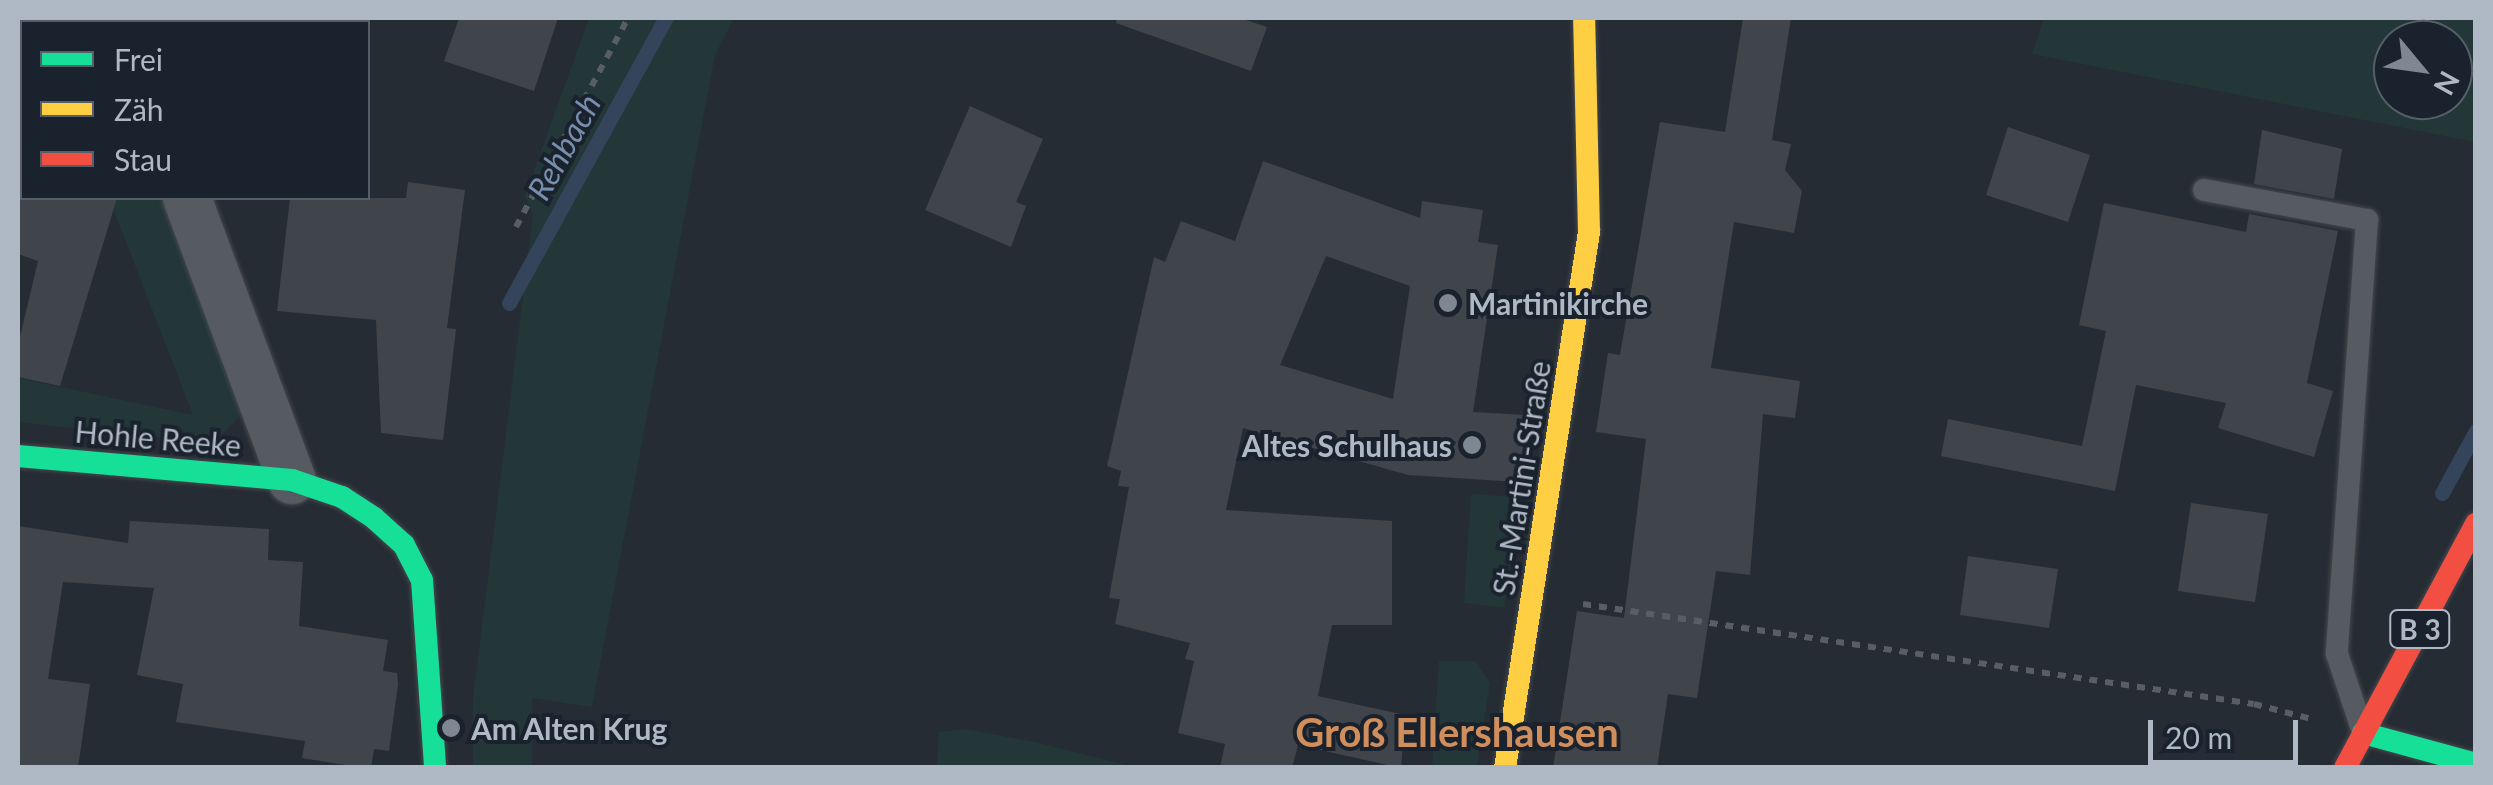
<!DOCTYPE html>
<html>
<head>
<meta charset="utf-8">
<style>
	body { margin:0 }
	#map { position:relative; width:2493px; height:785px; overflow:hidden; background:#262c33; font-family:Lato,sans-serif }
	div>[style] { position:absolute }
	.green>* { inset:0; background:#233638 }
	.stream>* { height:15px; margin:-7.5px; padding:0 7.5px; transform-origin:7.5px; border-radius:7.5px; background:#34445b }
	.building>* { inset:0; background:#40454b }
	.path>* { height:6px; margin-top:-3px; transform-origin:0; background:repeating-linear-gradient(90deg,#595e64 0 8px,transparent 0 16px) }
	.roads { filter:drop-shadow(0 0 2px #44484e) drop-shadow(0 0 2px #44484e) }
	.lane>* { height:22px; margin:-11px; padding:0 11px; transform-origin:11px; border-radius:11px; background:#565a61 }
	.street>* { height:48px; margin:-24px; padding:0 24px; transform-origin:24px; border-radius:24px; background:#565a61 }
	.fast>* { height:22px; margin:-11px; padding:0 11px; transform-origin:11px; border-radius:11px; background:#16e098 }
	.slow>* { height:22px; margin:-11px; padding:0 11px; transform-origin:11px; border-radius:11px; background:#ffcf43 }
	.jam>* { height:22px; margin:-11px; padding:0 11px; transform-origin:11px; border-radius:11px; background:#f24e42 }
	.dots>* { width:28px; height:28px; translate:-50% -50%; box-sizing:border-box; border:5px solid #1a222d; border-radius:50% }
	span { translate:-50% -50%; white-space:nowrap; text-align:center; line-height:1.15; -webkit-text-stroke:8px #1a222d; paint-order:stroke }
	.shield-label span { padding:2px 8px; background:#1a222d; border:2px solid; border-radius:8px; -webkit-text-stroke-width:0 }
	.shield-label { font-size:28px; color:#afb8c5; font-weight:700 }
	.poi-label { font-size:30px; color:#afb8c5; font-weight:700 }
	.left { translate:0 -50%; text-align:left }
	.right { translate:-100% -50%; text-align:right }
	.street-label { font-size:30px; color:#afb8c5 }
	.water-label { font-size:32px; color:#778ead; font-style:italic }
	.district-label { font-size:40px; color:#d18e5d; font-weight:700 }
	.frame { position:absolute; inset:0; border:20px solid #afb8c5; pointer-events:none }
	.legend { position:absolute; left:20px; top:20px; width:350px; height:180px; box-sizing:border-box; background:#1a222d; border:2px solid #565e6a; margin:0; padding:12px 18px; list-style:none; font-size:30px; color:#afb8c5 }
	.legend li { display:flex; align-items:center; gap:20px; height:50px }
	.legend b { width:50px; border:2px solid #565e6a }
	.north { position:absolute; left:2373px; top:20px; width:100px; height:100px; box-sizing:border-box; background:#1a222d; border:2px solid #565e6a; border-radius:50%; rotate:119deg; font-size:28px; font-weight:700; line-height:40px; text-align:center; color:#afb8c5 }
	.north::after { content:''; display:block; margin:auto; width:35px; height:45px; background:#7f8792; clip-path:polygon(50% 0,100% 100%,50% 72%,0 100%) }
	.scale { position:absolute; left:2148px; top:720px; width:150px; height:45px; box-sizing:border-box; border:5px solid #afb8c5; border-top:0; padding-left:12px; font-size:30px; line-height:35px; white-space:nowrap; color:#afb8c5; -webkit-text-stroke:8px #1a222d; paint-order:stroke }
</style>
</head>
<body>
<div id="map">
	<div class="green">
		<i style="clip-path:polygon(589px 18px,734px 18px,715px 55px,592px 707px,532px 698px,532px 767px,473px 767px,473px 699px,533px 216px,525px 196px)"></i>
		<i style="clip-path:polygon(evenodd,2044px 18px,2475px 18px,2475px 142px,2032px 54px,2044px 18px,2453px 40px,2453px 100px,2393px 100px,2393px 40px,2453px 40px)"></i>
		<i style="clip-path:polygon(109px 198px,166px 198px,246px 409px,214px 444px,18px 422px,18px 378px,193px 415px)"></i>
		<i style="clip-path:polygon(1471px 494px,1520px 497px,1504px 608px,1464px 603px)"></i>
		<i style="clip-path:polygon(1439px 661px,1475px 661px,1490px 683px,1477px 767px,1432px 767px)"></i>
		<i style="clip-path:polygon(965px 729px,1035px 742px,1134px 767px,937px 767px,939px 732px)"></i>
	</div>
	<div class="stream">
		<i style="left:509px;top:303px;width:325px;rotate:-61.2deg"></i>
		<i style="left:2442px;top:493px;width:71px;rotate:-61.3deg"></i>
	</div>
	<div class="building">
		<i style="clip-path:polygon(459px 18px,558px 18px,534px 91px,444px 61px)"></i>
		<i style="clip-path:polygon(1117px 18px,1240px 18px,1267px 27px,1251px 71px,1116px 23px)"></i>
		<i style="clip-path:polygon(1743px 18px,1791px 18px,1772px 140px,1791px 144px,1785px 170px,1802px 191px,1794px 233px,1734px 222px,1711px 368px,1800px 381px,1795px 418px,1763px 414px,1750px 575px,1716px 571px,1697px 698px,1668px 694px,1657px 768px,1553px 768px,1577px 611px,1624px 618px,1646px 439px,1596px 432px,1608px 353px,1620px 355px,1660px 122px,1725px 132px)"></i>
		<i style="clip-path:polygon(970px 106px,1043px 139px,1016px 202px,1026px 206px,1011px 247px,925px 210px)"></i>
		<i style="clip-path:polygon(2008px 127px,2090px 155px,2068px 222px,1986px 195px)"></i>
		<i style="clip-path:polygon(2262px 130px,2342px 149px,2334px 199px,2254px 184px)"></i>
		<i style="clip-path:polygon(evenodd,1263px 161px,1420px 218px,1422px 201px,1483px 210px,1478px 242px,1498px 245px,1473px 412px,1528px 415px,1518px 482px,1408px 475px,1243px 428px,1226px 510px,1392px 521px,1392px 625px,1332px 625px,1318px 696px,1405px 715px,1401px 768px,1298px 745px,1292px 768px,1220px 768px,1225px 744px,1178px 733px,1194px 661px,1185px 659px,1190px 643px,1115px 624px,1120px 599px,1109px 598px,1129px 487px,1118px 486px,1121px 471px,1107px 466px,1154px 257px,1165px 262px,1181px 221px,1235px 241px,1263px 161px,1326px 256px,1410px 286px,1393px 399px,1280px 365px,1326px 256px)"></i>
		<i style="clip-path:polygon(408px 182px,465px 190px,447px 328px,456px 329px,443px 440px,381px 433px,376px 320px,277px 311px,290px 198px,406px 198px)"></i>
		<i style="clip-path:polygon(18px 198px,117px 198px,60px 386px,18px 377px,18px 345px,38px 261px,18px 254px)"></i>
		<i style="clip-path:polygon(2104px 203px,2246px 232px,2249px 214px,2338px 231px,2307px 383px,2333px 391px,2314px 457px,2218px 428px,2226px 403px,2136px 385px,2115px 491px,1941px 456px,1948px 419px,2082px 446px,2106px 331px,2079px 325px)"></i>
		<i style="clip-path:polygon(2191px 503px,2268px 514px,2255px 602px,2178px 591px)"></i>
		<i style="clip-path:polygon(130px 521px,269px 529px,268px 560px,303px 562px,299px 626px,388px 640px,383px 671px,397px 673px,398px 684px,389px 751px,374px 749px,371px 768px,363px 768px,302px 758px,305px 741px,176px 722px,183px 684px,137px 675px,154px 588px,63px 582px,48px 679px,90px 684px,78px 768px,18px 768px,18px 526px,128px 543px)"></i>
		<i style="clip-path:polygon(1968px 556px,2058px 569px,2049px 628px,1960px 615px)"></i>
	</div>
	<div class="path">
		<i style="left:516px;top:227px;width:237px;rotate:-61.8deg"></i>
		<i style="left:1583px;top:604px;width:678px;rotate:8.48deg"></i>
		<i style="left:2254px;top:704px;width:59px;rotate:14.7deg"></i>
	</div>
	<div class="roads">
		<div class="lane">
			<i style="left:2204px;top:190px;width:166px;rotate:10.4deg"></i>
			<i style="left:2367px;top:220px;width:435px;rotate:94deg"></i>
			<i style="left:2337px;top:654px;width:76px;rotate:71.6deg"></i>
		</div>
		<div class="street">
			<i style="left:120px;top:18px;width:4px;rotate:63deg"></i>
			<i style="left:187px;top:198px;width:301px;rotate:69.6deg"></i>
		</div>
		<div class="fast">
			<i style="left:18px;top:456px;width:275px;rotate:5deg"></i>
			<i style="left:292px;top:480px;width:53px;rotate:18.8deg"></i>
			<i style="left:342px;top:497px;width:38px;rotate:33deg"></i>
			<i style="left:374px;top:518px;width:40px;rotate:42deg"></i>
			<i style="left:404px;top:545px;width:39px;rotate:63deg"></i>
			<i style="left:422px;top:580px;width:188px;rotate:86deg"></i>
			<i style="left:2363px;top:733px;width:117px;rotate:15.3deg"></i>
		</div>
		<div class="slow">
			<i style="left:1505px;top:768px;width:543px;rotate:-81.09deg"></i>
			<i style="left:1589px;top:232px;width:214px;rotate:-91.3deg"></i>
		</div>
		<div class="jam">
			<i style="left:2345px;top:768px;width:277px;rotate:-61.8deg"></i>
		</div>
	</div>
	<div class="dots">
		<i style="left:1448px;top:303px;background:#7f8792"></i>
		<i style="left:1472px;top:445px;background:#7f8792"></i>
		<i style="left:451px;top:728px;background:#7f8792"></i>
	</div>
	<div class="shield-label">
		<span style="left:2420px;top:629px">B 3</span>
	</div>
	<div class="poi-label">
		<span class="left" style="left:1468px;top:303px">Martinikirche</span>
		<span class="right" style="left:1452px;top:445px">Altes Schulhaus</span>
		<span class="left" style="left:471px;top:728px">Am Alten Krug</span>
	</div>
	<div class="street-label">
		<span style="left:158px;top:438px;rotate:5deg">Hohle Reeke</span>
		<span style="left:1521px;top:478px;rotate:-81deg">St.-Martini-Straße</span>
	</div>
	<div class="water-label">
		<span style="left:564px;top:147px;rotate:-61deg">Rehbach</span>
	</div>
	<div class="district-label">
		<span style="left:1457px;top:732px">Groß Ellershausen</span>
	</div>
	<div class="frame"></div>
	<ul class="legend">
	<li><b style="height:12px;background:#16e098"></b>Frei</li>
	<li><b style="height:12px;background:#ffcf43"></b>Zäh</li>
	<li><b style="height:12px;background:#f24e42"></b>Stau</li>
	</ul>
	<div class="north">N</div>
	<div class="scale">20 m</div>
</div>
</body>
</html>
